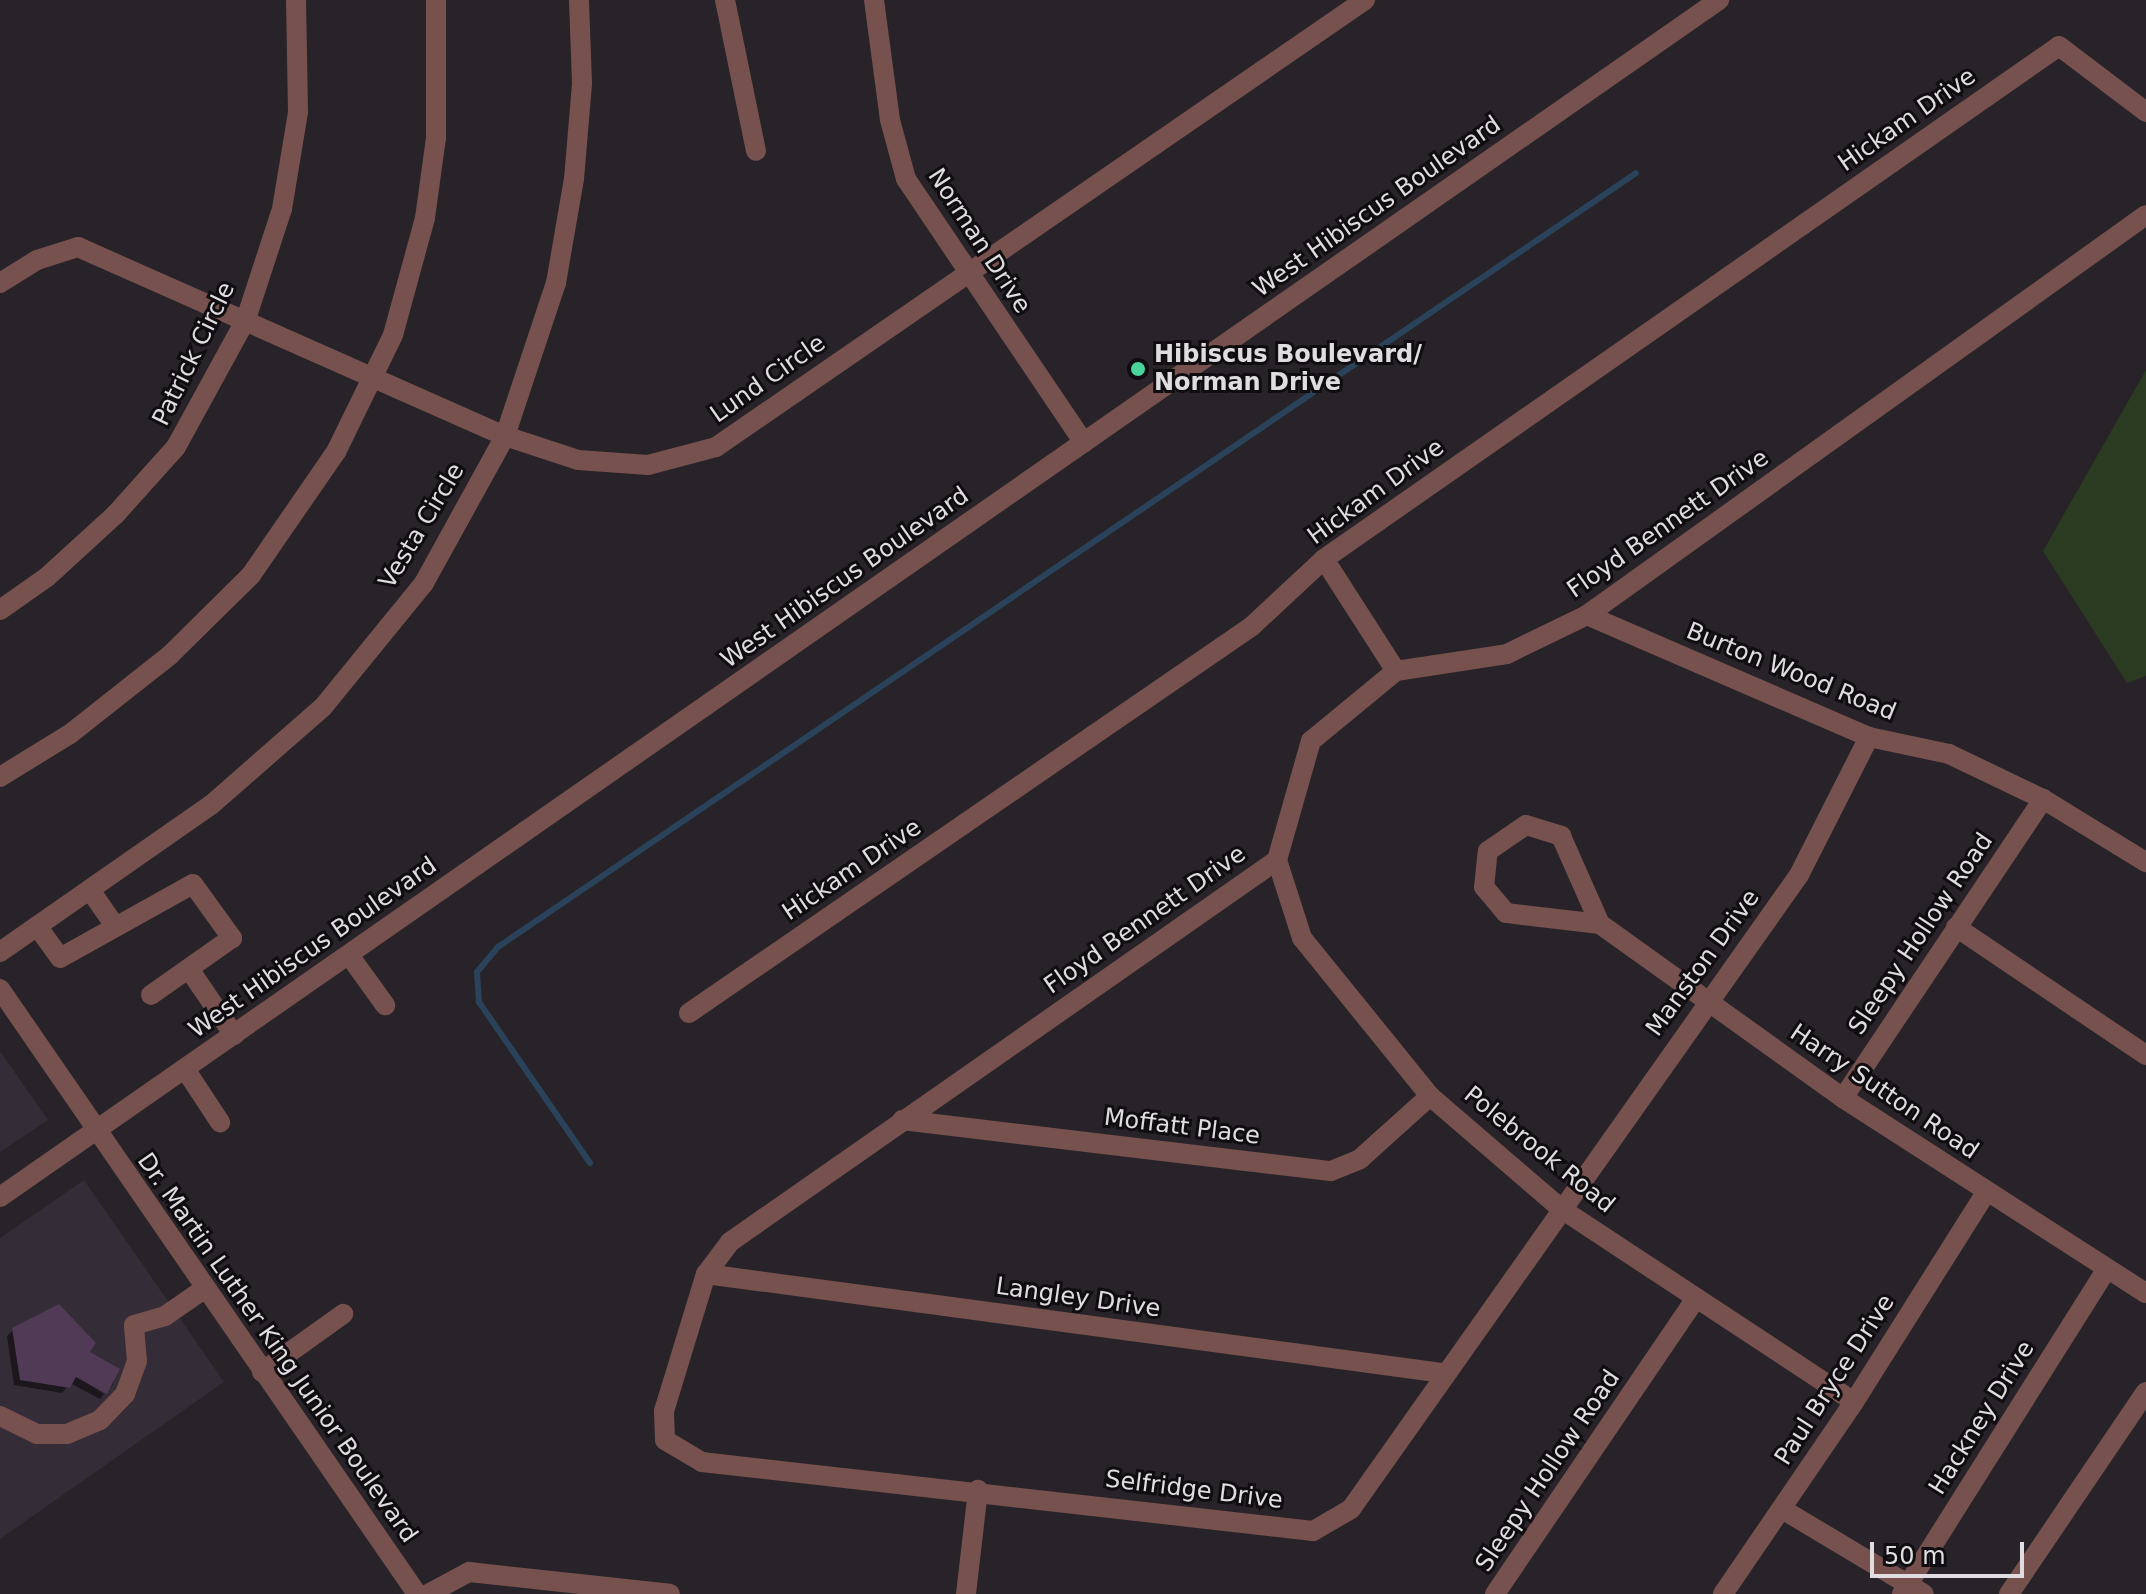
<!DOCTYPE html>
<html>
<head>
<meta charset="utf-8">
<style>
	body { margin:0 }
	#map { position:relative; width:2146px; height:1594px; overflow:hidden; background:#272328; font-family:"DejaVu Sans",sans-serif }
	div>[style] { position:absolute }
	.built>* { inset:0; background:#342c36 }
	.green>* { inset:0; background:#2b3b21 }
	.shadow>* { inset:0; background:#0007 }
	.stream>* { height:6px; margin:-3px; padding:0 3px; transform-origin:3px; border-radius:3px; background:#2a435b }
	.building>* { inset:0; background:#503a55 }
	.minor>* { height:20px; margin:-10px; padding:0 10px; transform-origin:10px; border-radius:10px; background:#76514e }
	.dots>* { width:22px; height:22px; translate:-50% -50%; box-sizing:border-box; border:4px solid #0f0d10; border-radius:50% }
	span { translate:-50% -50%; white-space:nowrap; text-align:center; line-height:1.15; -webkit-text-stroke:6px #0f0d10; paint-order:stroke }
	.street-label { font-size:24px; color:#e0dde1 }
	.poi-label { font-size:24px; color:#e0dde1; font-weight:700 }
	.left { translate:0 -50%; text-align:left }
	.scale { position:absolute; left:1870px; top:1542px; width:154px; height:36px; box-sizing:border-box; border:4px solid #e0dde1; border-top:0; padding-left:10px; font-size:24px; line-height:28px; white-space:nowrap; color:#e0dde1; -webkit-text-stroke:6px #0f0d10; paint-order:stroke }
</style>
</head>
<body>
<div id="map">
	<div class="built">
		<i style="clip-path:polygon(0 1051px,48px 1120px,0 1152px)"></i>
		<i style="clip-path:polygon(84px 1180px,224px 1382px,0 1539px,0 1238px)"></i>
	</div>
	<div class="green">
		<i style="clip-path:polygon(2146px 370px,2146px 676px,2127px 683px,2043px 551px)"></i>
	</div>
	<div class="shadow">
		<i style="clip-path:polygon(13px 1330px,87px 1353px,118px 1370px,112px 1386px,107px 1391px,68px 1371px,104px 1394px,100px 1399px,70px 1383px,62px 1393px,14px 1385px,7px 1336px)"></i>
	</div>
	<div class="stream">
		<i style="left:590px;top:1163px;width:196px;rotate:-124.6deg"></i>
		<i style="left:479px;top:1002px;width:30px;rotate:-94deg"></i>
		<i style="left:477px;top:972px;width:33px;rotate:-50deg"></i>
		<i style="left:498px;top:947px;width:1376px;rotate:-34.22deg"></i>
	</div>
	<div class="building">
		<i style="clip-path:polygon(59px 1304px,96px 1343px,90px 1352px,120px 1369px,107px 1394px,76px 1377px,70px 1388px,20px 1380px,12px 1328px)"></i>
	</div>
	<div class="minor">
		<i style="left:725px;top:0;width:154px;rotate:78.4deg"></i>
		<i style="left:874px;top:0;width:121px;rotate:82.4deg"></i>
		<i style="left:890px;top:120px;width:61px;rotate:74.8deg"></i>
		<i style="left:906px;top:179px;width:318px;rotate:56deg"></i>
		<i style="left:0;top:283px;width:44px;rotate:-31.9deg"></i>
		<i style="left:37px;top:260px;width:43px;rotate:-17.6deg"></i>
		<i style="left:78px;top:247px;width:467px;rotate:23.9deg"></i>
		<i style="left:505px;top:436px;width:77px;rotate:18.2deg"></i>
		<i style="left:578px;top:460px;width:70px;rotate:4.1deg"></i>
		<i style="left:648px;top:465px;width:70px;rotate:-14.8deg"></i>
		<i style="left:716px;top:447px;width:788px;rotate:-34.56deg"></i>
		<i style="left:1324px;top:559px;width:133px;rotate:57.3deg"></i>
		<i style="left:0;top:610px;width:57px;rotate:-35.1deg"></i>
		<i style="left:47px;top:577px;width:92px;rotate:-42.4deg"></i>
		<i style="left:115px;top:515px;width:91px;rotate:-48.1deg"></i>
		<i style="left:176px;top:447px;width:146px;rotate:-61.3deg"></i>
		<i style="left:246px;top:319px;width:116px;rotate:-71.9deg"></i>
		<i style="left:282px;top:209px;width:98px;rotate:-80.6deg"></i>
		<i style="left:298px;top:112px;width:112px;rotate:-91deg"></i>
		<i style="left:1587px;top:615px;width:307px;rotate:23.4deg"></i>
		<i style="left:1869px;top:737px;width:82px;rotate:12deg"></i>
		<i style="left:1949px;top:754px;width:104px;rotate:25.6deg"></i>
		<i style="left:2043px;top:799px;width:121px;rotate:31.5deg"></i>
		<i style="left:1869px;top:737px;width:155px;rotate:116.9deg"></i>
		<i style="left:1799px;top:875px;width:776px;rotate:125.25deg"></i>
		<i style="left:1351px;top:1509px;width:44px;rotate:149.9deg"></i>
		<i style="left:1313px;top:1531px;width:615px;rotate:-173.56deg"></i>
		<i style="left:702px;top:1462px;width:43px;rotate:-149.3deg"></i>
		<i style="left:665px;top:1440px;width:29px;rotate:-92deg"></i>
		<i style="left:664px;top:1411px;width:143px;rotate:-73deg"></i>
		<i style="left:706px;top:1274px;width:40px;rotate:-53deg"></i>
		<i style="left:730px;top:1242px;width:667px;rotate:-34.93deg"></i>
		<i style="left:1277px;top:860px;width:124px;rotate:-74.1deg"></i>
		<i style="left:1311px;top:741px;width:110px;rotate:-39.5deg"></i>
		<i style="left:1396px;top:671px;width:112px;rotate:-8.7deg"></i>
		<i style="left:1507px;top:654px;width:89px;rotate:-26deg"></i>
		<i style="left:1587px;top:615px;width:687px;rotate:-35.59deg"></i>
		<i style="left:0;top:777px;width:82px;rotate:-31.6deg"></i>
		<i style="left:70px;top:734px;width:127px;rotate:-38.3deg"></i>
		<i style="left:170px;top:655px;width:114px;rotate:-44.6deg"></i>
		<i style="left:251px;top:575px;width:150px;rotate:-55.4deg"></i>
		<i style="left:336px;top:452px;width:130px;rotate:-64deg"></i>
		<i style="left:393px;top:335px;width:121px;rotate:-74.7deg"></i>
		<i style="left:425px;top:218px;width:81px;rotate:-82.2deg"></i>
		<i style="left:436px;top:138px;width:138px;rotate:-90deg"></i>
		<i style="left:1277px;top:860px;width:82px;rotate:72.2deg"></i>
		<i style="left:1302px;top:938px;width:203px;rotate:51deg"></i>
		<i style="left:1430px;top:1096px;width:172px;rotate:40.7deg"></i>
		<i style="left:1560px;top:1208px;width:352px;rotate:33.4deg"></i>
		<i style="left:90px;top:890px;width:44px;rotate:55.2deg"></i>
		<i style="left:1600px;top:924px;width:95px;rotate:-173.3deg"></i>
		<i style="left:1506px;top:913px;width:34px;rotate:-130deg"></i>
		<i style="left:1484px;top:887px;width:36px;rotate:-84deg"></i>
		<i style="left:1488px;top:851px;width:46px;rotate:-34.4deg"></i>
		<i style="left:1526px;top:825px;width:37px;rotate:17deg"></i>
		<i style="left:1561px;top:836px;width:96px;rotate:66.1deg"></i>
		<i style="left:1600px;top:924px;width:299px;rotate:35.6deg"></i>
		<i style="left:1843px;top:1098px;width:360px;rotate:32.8deg"></i>
		<i style="left:37px;top:926px;width:39px;rotate:54deg"></i>
		<i style="left:60px;top:958px;width:152px;rotate:-29.1deg"></i>
		<i style="left:193px;top:884px;width:67px;rotate:54.2deg"></i>
		<i style="left:232px;top:938px;width:99px;rotate:144.9deg"></i>
		<i style="left:1956px;top:927px;width:229px;rotate:34deg"></i>
		<i style="left:0;top:952px;width:257px;rotate:-34.9deg"></i>
		<i style="left:211px;top:805px;width:149px;rotate:-41.2deg"></i>
		<i style="left:323px;top:707px;width:160px;rotate:-50.8deg"></i>
		<i style="left:424px;top:583px;width:168px;rotate:-61.1deg"></i>
		<i style="left:505px;top:436px;width:161px;rotate:-71.6deg"></i>
		<i style="left:556px;top:283px;width:106px;rotate:-80.2deg"></i>
		<i style="left:574px;top:179px;width:96px;rotate:-85.2deg"></i>
		<i style="left:582px;top:83px;width:83px;rotate:-92.1deg"></i>
		<i style="left:349px;top:955px;width:62px;rotate:54.2deg"></i>
		<i style="left:189px;top:969px;width:80px;rotate:55.7deg"></i>
		<i style="left:0;top:989px;width:735px;rotate:55.42deg"></i>
		<i style="left:689px;top:1013px;width:683px;rotate:-34.5deg"></i>
		<i style="left:1252px;top:626px;width:98px;rotate:-42.9deg"></i>
		<i style="left:1324px;top:559px;width:896px;rotate:-34.91deg"></i>
		<i style="left:2059px;top:46px;width:109px;rotate:37.2deg"></i>
		<i style="left:185px;top:1069px;width:64px;rotate:56.6deg"></i>
		<i style="left:1843px;top:1098px;width:360px;rotate:-56.2deg"></i>
		<i style="left:902px;top:1120px;width:432px;rotate:6.8deg"></i>
		<i style="left:1331px;top:1171px;width:31px;rotate:-22deg"></i>
		<i style="left:1360px;top:1159px;width:94px;rotate:-42deg"></i>
		<i style="left:0;top:1197px;width:2095px;rotate:-34.85deg"></i>
		<i style="left:706px;top:1274px;width:744px;rotate:7.65deg"></i>
		<i style="left:262px;top:1372px;width:100px;rotate:-35.6deg"></i>
		<i style="left:0;top:1416px;width:41px;rotate:25.9deg"></i>
		<i style="left:37px;top:1434px;width:30px"></i>
		<i style="left:67px;top:1434px;width:36px;rotate:-23deg"></i>
		<i style="left:100px;top:1420px;width:36px;rotate:-46deg"></i>
		<i style="left:125px;top:1394px;width:35px;rotate:-70deg"></i>
		<i style="left:137px;top:1361px;width:36px;rotate:-95deg"></i>
		<i style="left:134px;top:1325px;width:32px;rotate:-16deg"></i>
		<i style="left:165px;top:1316px;width:47px;rotate:-34.7deg"></i>
		<i style="left:1782px;top:1509px;width:165px;rotate:30.9deg"></i>
		<i style="left:428px;top:1594px;width:47px;rotate:-28.2deg"></i>
		<i style="left:469px;top:1572px;width:202px;rotate:6.2deg"></i>
		<i style="left:966px;top:1594px;width:105px;rotate:-83.4deg"></i>
		<i style="left:1495px;top:1594px;width:358px;rotate:-55.8deg"></i>
		<i style="left:1723px;top:1594px;width:232px;rotate:-55.7deg"></i>
		<i style="left:1854px;top:1402px;width:249px;rotate:-57.8deg"></i>
		<i style="left:1902px;top:1594px;width:384px;rotate:-57.8deg"></i>
		<i style="left:2009px;top:1594px;width:244px;rotate:-55.9deg"></i>
	</div>
	<div class="dots">
		<i style="left:1138px;top:369px;background:#49d49c"></i>
	</div>
	<div class="street-label">
		<span style="left:1907px;top:120px;rotate:-35deg">Hickam Drive</span>
		<span style="left:1377px;top:207px;rotate:-35deg">West Hibiscus Boulevard</span>
		<span style="left:979px;top:241px;rotate:57deg">Norman Drive</span>
		<span style="left:194px;top:354px;rotate:-64deg">Patrick Circle</span>
		<span style="left:768px;top:379px;rotate:-35deg">Lund Circle</span>
		<span style="left:1376px;top:492px;rotate:-36deg">Hickam Drive</span>
		<span style="left:1668px;top:524px;rotate:-35deg">Floyd Bennett Drive</span>
		<span style="left:422px;top:526px;rotate:-59deg">Vesta Circle</span>
		<span style="left:845px;top:578px;rotate:-35deg">West Hibiscus Boulevard</span>
		<span style="left:1791px;top:672px;rotate:22deg">Burton Wood Road</span>
		<span style="left:852px;top:870px;rotate:-34deg">Hickam Drive</span>
		<span style="left:1145px;top:920px;rotate:-35deg">Floyd Bennett Drive</span>
		<span style="left:1921px;top:934px;rotate:-56deg">Sleepy Hollow Road</span>
		<span style="left:313px;top:948px;rotate:-35deg">West Hibiscus Boulevard</span>
		<span style="left:1703px;top:963px;rotate:-54deg">Manston Drive</span>
		<span style="left:1884px;top:1092px;rotate:34deg">Harry Sutton Road</span>
		<span style="left:1182px;top:1127px;rotate:7deg">Moffatt Place</span>
		<span style="left:1539px;top:1150px;rotate:39deg">Polebrook Road</span>
		<span style="left:1078px;top:1298px;rotate:8deg">Langley Drive</span>
		<span style="left:277px;top:1348px;rotate:55deg">Dr. Martin Luther King Junior Boulevard</span>
		<span style="left:1835px;top:1380px;rotate:-57deg">Paul Bryce Drive</span>
		<span style="left:1982px;top:1418px;rotate:-58deg">Hackney Drive</span>
		<span style="left:1548px;top:1471px;rotate:-56deg">Sleepy Hollow Road</span>
		<span style="left:1194px;top:1490px;rotate:7deg">Selfridge Drive</span>
	</div>
	<div class="poi-label">
		<span class="left" style="left:1154px;top:369px">Hibiscus Boulevard/<br>Norman Drive</span>
	</div>
	<div class="scale">50 m</div>
</div>
</body>
</html>
